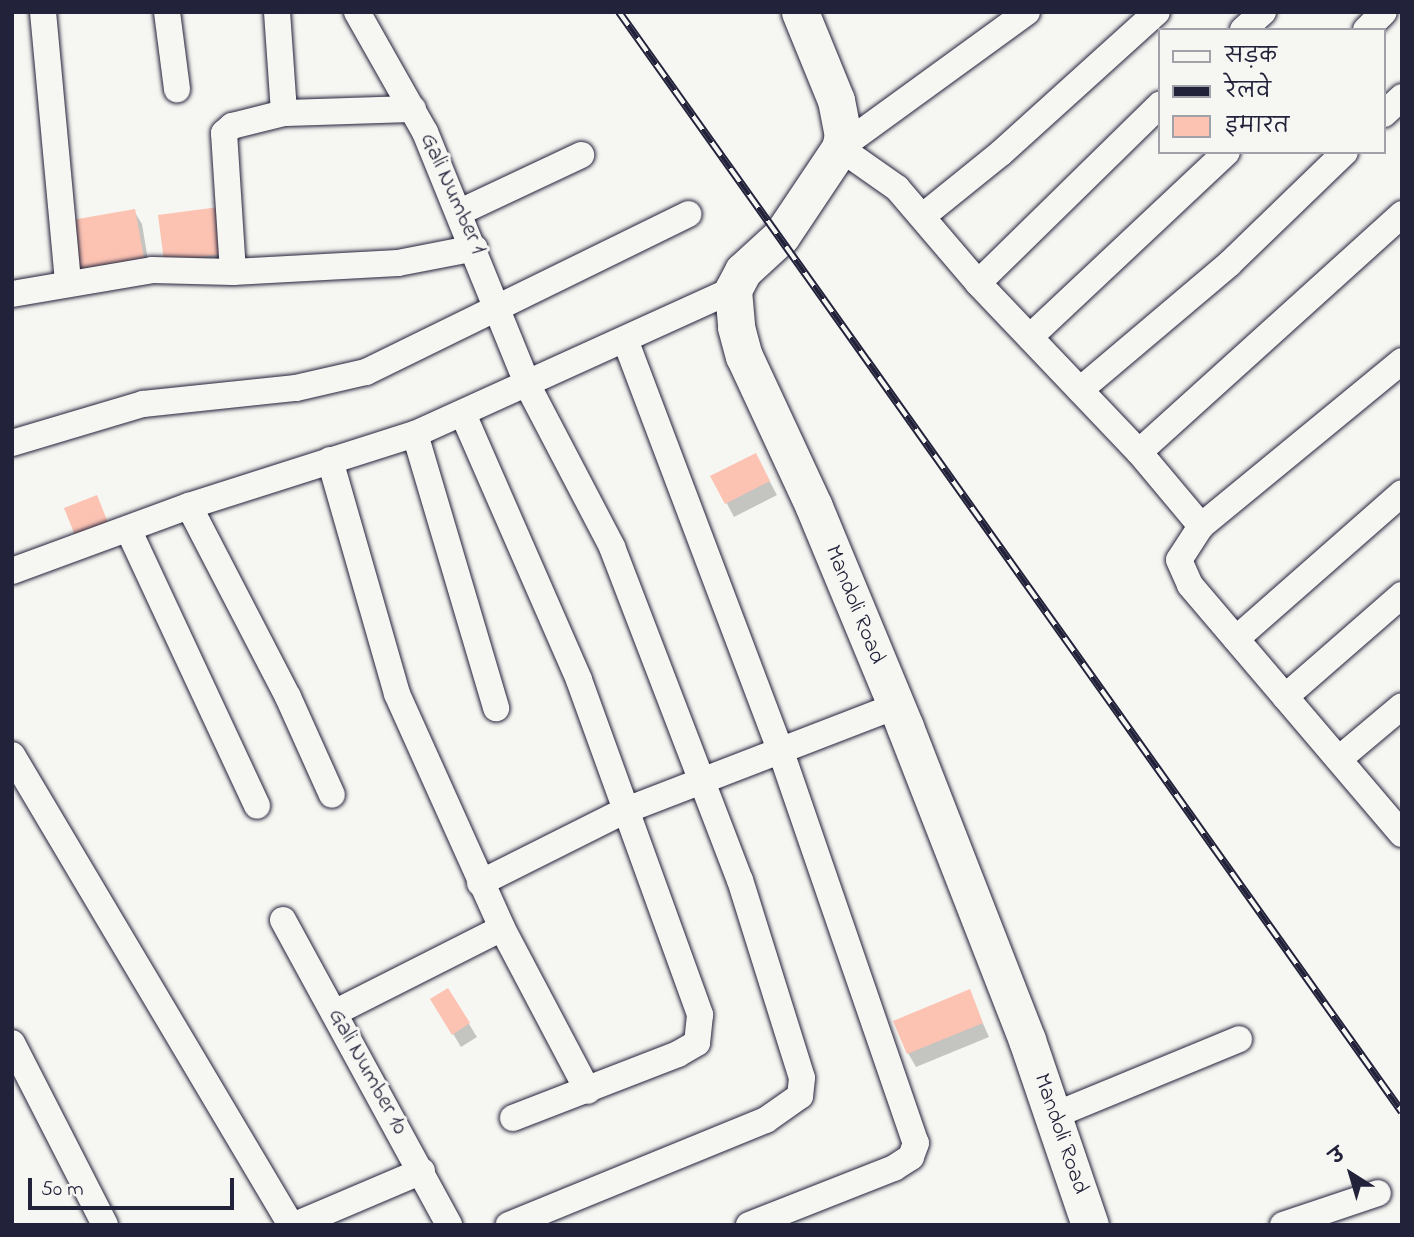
<!DOCTYPE html>
<html>
<head>
<meta charset="utf-8">
<style>
	body { margin:0 }
	#map { position:relative; width:1414px; height:1237px; overflow:hidden; background:#f6f6f2; font-family:"Indie Flower","Playpen Sans Deva",sans-serif }
	div>[style] { position:absolute }
	.shadow>* { inset:0; background:#0003 }
	.building>* { inset:0; background:#fcc3b3 }
	.roads { filter:drop-shadow(0 0 2px #22223b) drop-shadow(0 0 2px #22223b) }
	.street>* { height:26px; margin:-13px; padding:0 13px; transform-origin:13px; border-radius:13px; background:#f6f6f2 }
	.secondary>* { height:37px; margin:-18.5px; padding:0 18.5px; transform-origin:18.5px; border-radius:18.5px; background:#f6f6f2 }
	.rail>* { height:8px; margin-top:-4px; transform-origin:0; background:repeating-linear-gradient(90deg,#f6f6f2 0 16px,#22223b 0 32px); box-sizing:border-box; border-block:2px solid #22223b }
	span { translate:-50% -50%; white-space:nowrap; text-align:center; line-height:1.15; -webkit-text-stroke:6px #f6f6f2; paint-order:stroke }
	.street-label { font-size:23px; color:#22223b }
	.frame { position:absolute; inset:0; border:14px solid #22223b; pointer-events:none }
	.legend { position:absolute; left:1158px; top:28px; width:228px; height:126px; box-sizing:border-box; background:#f6f6f2; border:2px solid #a1a1a9; margin:0; padding:9px 12px; list-style:none; font-size:21px; color:#22223b }
	.legend li { display:flex; align-items:center; gap:14px; height:35px }
	.legend b { width:35px; border:2px solid #a1a1a9 }
	.north { position:absolute; left:1316px; top:1139px; width:70px; height:70px; -webkit-text-stroke:5px #f6f6f2; paint-order:stroke; rotate:323deg; font-size:19px; font-weight:700; line-height:28px; text-align:center; color:#22223b }
	.north::after { content:''; display:block; margin:auto; width:24px; height:32px; background:#22223b; clip-path:polygon(50% 0,100% 100%,50% 72%,0 100%) }
	.scale { position:absolute; left:28px; top:1178px; width:206px; height:32px; box-sizing:border-box; border:4px solid #22223b; border-top:0; padding-left:9px; font-size:21px; line-height:24px; white-space:nowrap; color:#22223b; -webkit-text-stroke:5px #f6f6f2; paint-order:stroke }
</style>
</head>
<body>
<div id="map">
	<div class="shadow">
		<i style="clip-path:polygon(218px 209px,232px 267px,165px 261px)"></i>
		<i style="clip-path:polygon(134px 211px,142px 224px,150px 272px,90px 282px,82px 269px)"></i>
		<i style="clip-path:polygon(763px 469px,777px 495px,734px 517px,713px 477px)"></i>
		<i style="clip-path:polygon(448px 990px,477px 1037px,461px 1047px,432px 999px)"></i>
		<i style="clip-path:polygon(969px 992px,989px 1037px,916px 1067px,908px 1053px)"></i>
	</div>
	<div class="building">
		<i style="clip-path:polygon(219px 207px,225px 254px,164px 261px,158px 215px)"></i>
		<i style="clip-path:polygon(135px 209px,144px 258px,80px 269px,72px 220px)"></i>
		<i style="clip-path:polygon(756px 453px,770px 481px,725px 504px,710px 476px)"></i>
		<i style="clip-path:polygon(97px 495px,109px 525px,76px 538px,64px 508px)"></i>
		<i style="clip-path:polygon(448px 988px,470px 1023px,452px 1035px,430px 999px)"></i>
		<i style="clip-path:polygon(970px 989px,983px 1023px,907px 1054px,893px 1021px)"></i>
	</div>
	<div class="roads">
		<div class="street">
			<i style="left:43px;top:12px;width:271px;rotate:84.7deg"></i>
			<i style="left:167px;top:12px;width:78px;rotate:82.6deg"></i>
			<i style="left:277px;top:12px;width:101px;rotate:86deg"></i>
			<i style="left:357px;top:12px;width:138px;rotate:60.5deg"></i>
			<i style="left:425px;top:132px;width:274px;rotate:67.9deg"></i>
			<i style="left:528px;top:386px;width:182px;rotate:62.4deg"></i>
			<i style="left:612px;top:547px;width:357px;rotate:69deg"></i>
			<i style="left:740px;top:880px;width:207px;rotate:72.6deg"></i>
			<i style="left:802px;top:1078px;width:18px;rotate:96deg"></i>
			<i style="left:800px;top:1096px;width:42px;rotate:144.8deg"></i>
			<i style="left:766px;top:1120px;width:278px;rotate:157.8deg"></i>
			<i style="left:1027px;top:12px;width:231px;rotate:144deg"></i>
			<i style="left:840px;top:148px;width:70px;rotate:35.1deg"></i>
			<i style="left:897px;top:188px;width:125px;rotate:49.5deg"></i>
			<i style="left:978px;top:283px;width:233px;rotate:46.4deg"></i>
			<i style="left:1139px;top:452px;width:97px;rotate:50deg"></i>
			<i style="left:1243px;top:30px;width:27px;rotate:-42deg"></i>
			<i style="left:1366px;top:30px;width:25px;rotate:-45deg"></i>
			<i style="left:1384px;top:114px;width:25px;rotate:-43deg"></i>
			<i style="left:460px;top:212px;width:134px;rotate:-25.2deg"></i>
			<i style="left:923px;top:216px;width:100px;rotate:-38.9deg"></i>
			<i style="left:1001px;top:153px;width:210px;rotate:-42.1deg"></i>
			<i style="left:233px;top:272px;width:139px;rotate:-93.7deg"></i>
			<i style="left:224px;top:133px;width:11px;rotate:-41deg"></i>
			<i style="left:232px;top:126px;width:54px;rotate:-14deg"></i>
			<i style="left:284px;top:113px;width:129px;rotate:-1.8deg"></i>
			<i style="left:978px;top:283px;width:255px;rotate:-44.4deg"></i>
			<i style="left:12px;top:294px;width:142px;rotate:-9.7deg"></i>
			<i style="left:152px;top:270px;width:81px;rotate:1.4deg"></i>
			<i style="left:233px;top:272px;width:165px;rotate:-3.1deg"></i>
			<i style="left:398px;top:263px;width:78px;rotate:-11deg"></i>
			<i style="left:1030px;top:337px;width:270px;rotate:-43.2deg"></i>
			<i style="left:626px;top:342px;width:435px;rotate:69.3deg"></i>
			<i style="left:780px;top:749px;width:417px;rotate:71deg"></i>
			<i style="left:916px;top:1143px;width:15px;rotate:110deg"></i>
			<i style="left:911px;top:1157px;width:20px;rotate:147deg"></i>
			<i style="left:894px;top:1168px;width:156px;rotate:158.5deg"></i>
			<i style="left:1402px;top:361px;width:260px;rotate:140.6deg"></i>
			<i style="left:1201px;top:526px;width:40px;rotate:122.9deg"></i>
			<i style="left:1179px;top:560px;width:27px;rotate:66deg"></i>
			<i style="left:1190px;top:585px;width:327px;rotate:49.6deg"></i>
			<i style="left:1080px;top:390px;width:195px;rotate:-40.2deg"></i>
			<i style="left:1229px;top:264px;width:161px;rotate:-44deg"></i>
			<i style="left:463px;top:414px;width:290px;rotate:66.4deg"></i>
			<i style="left:579px;top:680px;width:356px;rotate:70.1deg"></i>
			<i style="left:700px;top:1015px;width:28px;rotate:96deg"></i>
			<i style="left:697px;top:1043px;width:22px;rotate:150deg"></i>
			<i style="left:678px;top:1054px;width:177px;rotate:158.8deg"></i>
			<i style="left:415px;top:434px;width:286px;rotate:73.5deg"></i>
			<i style="left:12px;top:443px;width:137px;rotate:-16.6deg"></i>
			<i style="left:143px;top:404px;width:154px;rotate:-6deg"></i>
			<i style="left:296px;top:388px;width:72px;rotate:-12.9deg"></i>
			<i style="left:366px;top:372px;width:359px;rotate:-26.1deg"></i>
			<i style="left:1139px;top:452px;width:355px;rotate:-42.1deg"></i>
			<i style="left:330px;top:460px;width:243px;rotate:74deg"></i>
			<i style="left:397px;top:694px;width:256px;rotate:65.8deg"></i>
			<i style="left:502px;top:928px;width:184px;rotate:62.2deg"></i>
			<i style="left:189px;top:506px;width:215px;rotate:62.6deg"></i>
			<i style="left:288px;top:697px;width:107px;rotate:65.8deg"></i>
			<i style="left:129px;top:531px;width:303px;rotate:65deg"></i>
			<i style="left:12px;top:571px;width:189px;rotate:-20.2deg"></i>
			<i style="left:189px;top:506px;width:237px;rotate:-17.7deg"></i>
			<i style="left:415px;top:434px;width:349px;rotate:-24.4deg"></i>
			<i style="left:1236px;top:639px;width:221px;rotate:-41.3deg"></i>
			<i style="left:1285px;top:697px;width:155px;rotate:-41.1deg"></i>
			<i style="left:12px;top:755px;width:547px;rotate:59.31deg"></i>
			<i style="left:1339px;top:759px;width:82px;rotate:-40.1deg"></i>
			<i style="left:480px;top:883px;width:161px;rotate:-26.6deg"></i>
			<i style="left:624px;top:811px;width:292px;rotate:-21.1deg"></i>
			<i style="left:283px;top:920px;width:347px;rotate:61.4deg"></i>
			<i style="left:334px;top:1013px;width:188px;rotate:-26.8deg"></i>
			<i style="left:12px;top:1043px;width:204px;rotate:62.9deg"></i>
			<i style="left:1055px;top:1115px;width:199px;rotate:-22.4deg"></i>
			<i style="left:295px;top:1225px;width:138px;rotate:-23deg"></i>
			<i style="left:1283px;top:1225px;width:100px;rotate:-18.6deg"></i>
		</div>
		<div class="secondary">
			<i style="left:800px;top:12px;width:95px;rotate:67.8deg"></i>
			<i style="left:836px;top:100px;width:36px;rotate:79deg"></i>
			<i style="left:843px;top:135px;width:13px;rotate:103deg"></i>
			<i style="left:840px;top:148px;width:106px;rotate:123.8deg"></i>
			<i style="left:781px;top:236px;width:52px;rotate:137.4deg"></i>
			<i style="left:743px;top:271px;width:21px;rotate:118deg"></i>
			<i style="left:733px;top:290px;width:37px;rotate:85deg"></i>
			<i style="left:736px;top:327px;width:30px;rotate:75deg"></i>
			<i style="left:744px;top:356px;width:166px;rotate:65.1deg"></i>
			<i style="left:814px;top:507px;width:238px;rotate:67.5deg"></i>
			<i style="left:905px;top:727px;width:336px;rotate:68.7deg"></i>
			<i style="left:1027px;top:1040px;width:195px;rotate:71.2deg"></i>
		</div>
	</div>
	<div class="rail">
		<i style="left:619px;top:12px;width:1350px;rotate:54.56deg"></i>
	</div>
	<div class="street-label">
		<span style="left:452px;top:194px;rotate:66deg">Gali Number 1</span>
		<span style="left:854px;top:605px;rotate:68deg">Mandoli Road</span>
		<span style="left:367px;top:1072px;rotate:61deg">Gali Number 10</span>
		<span style="left:1060px;top:1134px;rotate:71deg">Mandoli Road</span>
	</div>
	<div class="frame"></div>
	<ul class="legend">
	<li><b style="height:9px;background:#f6f6f2"></b>सड़क</li>
	<li><b style="height:9px;background:#22223b"></b>रेलवे</li>
	<li><b style="height:19px;background:#fcc3b3"></b>इमारत</li>
	</ul>
	<div class="north">उ</div>
	<div class="scale">50 m</div>
</div>
</body>
</html>
